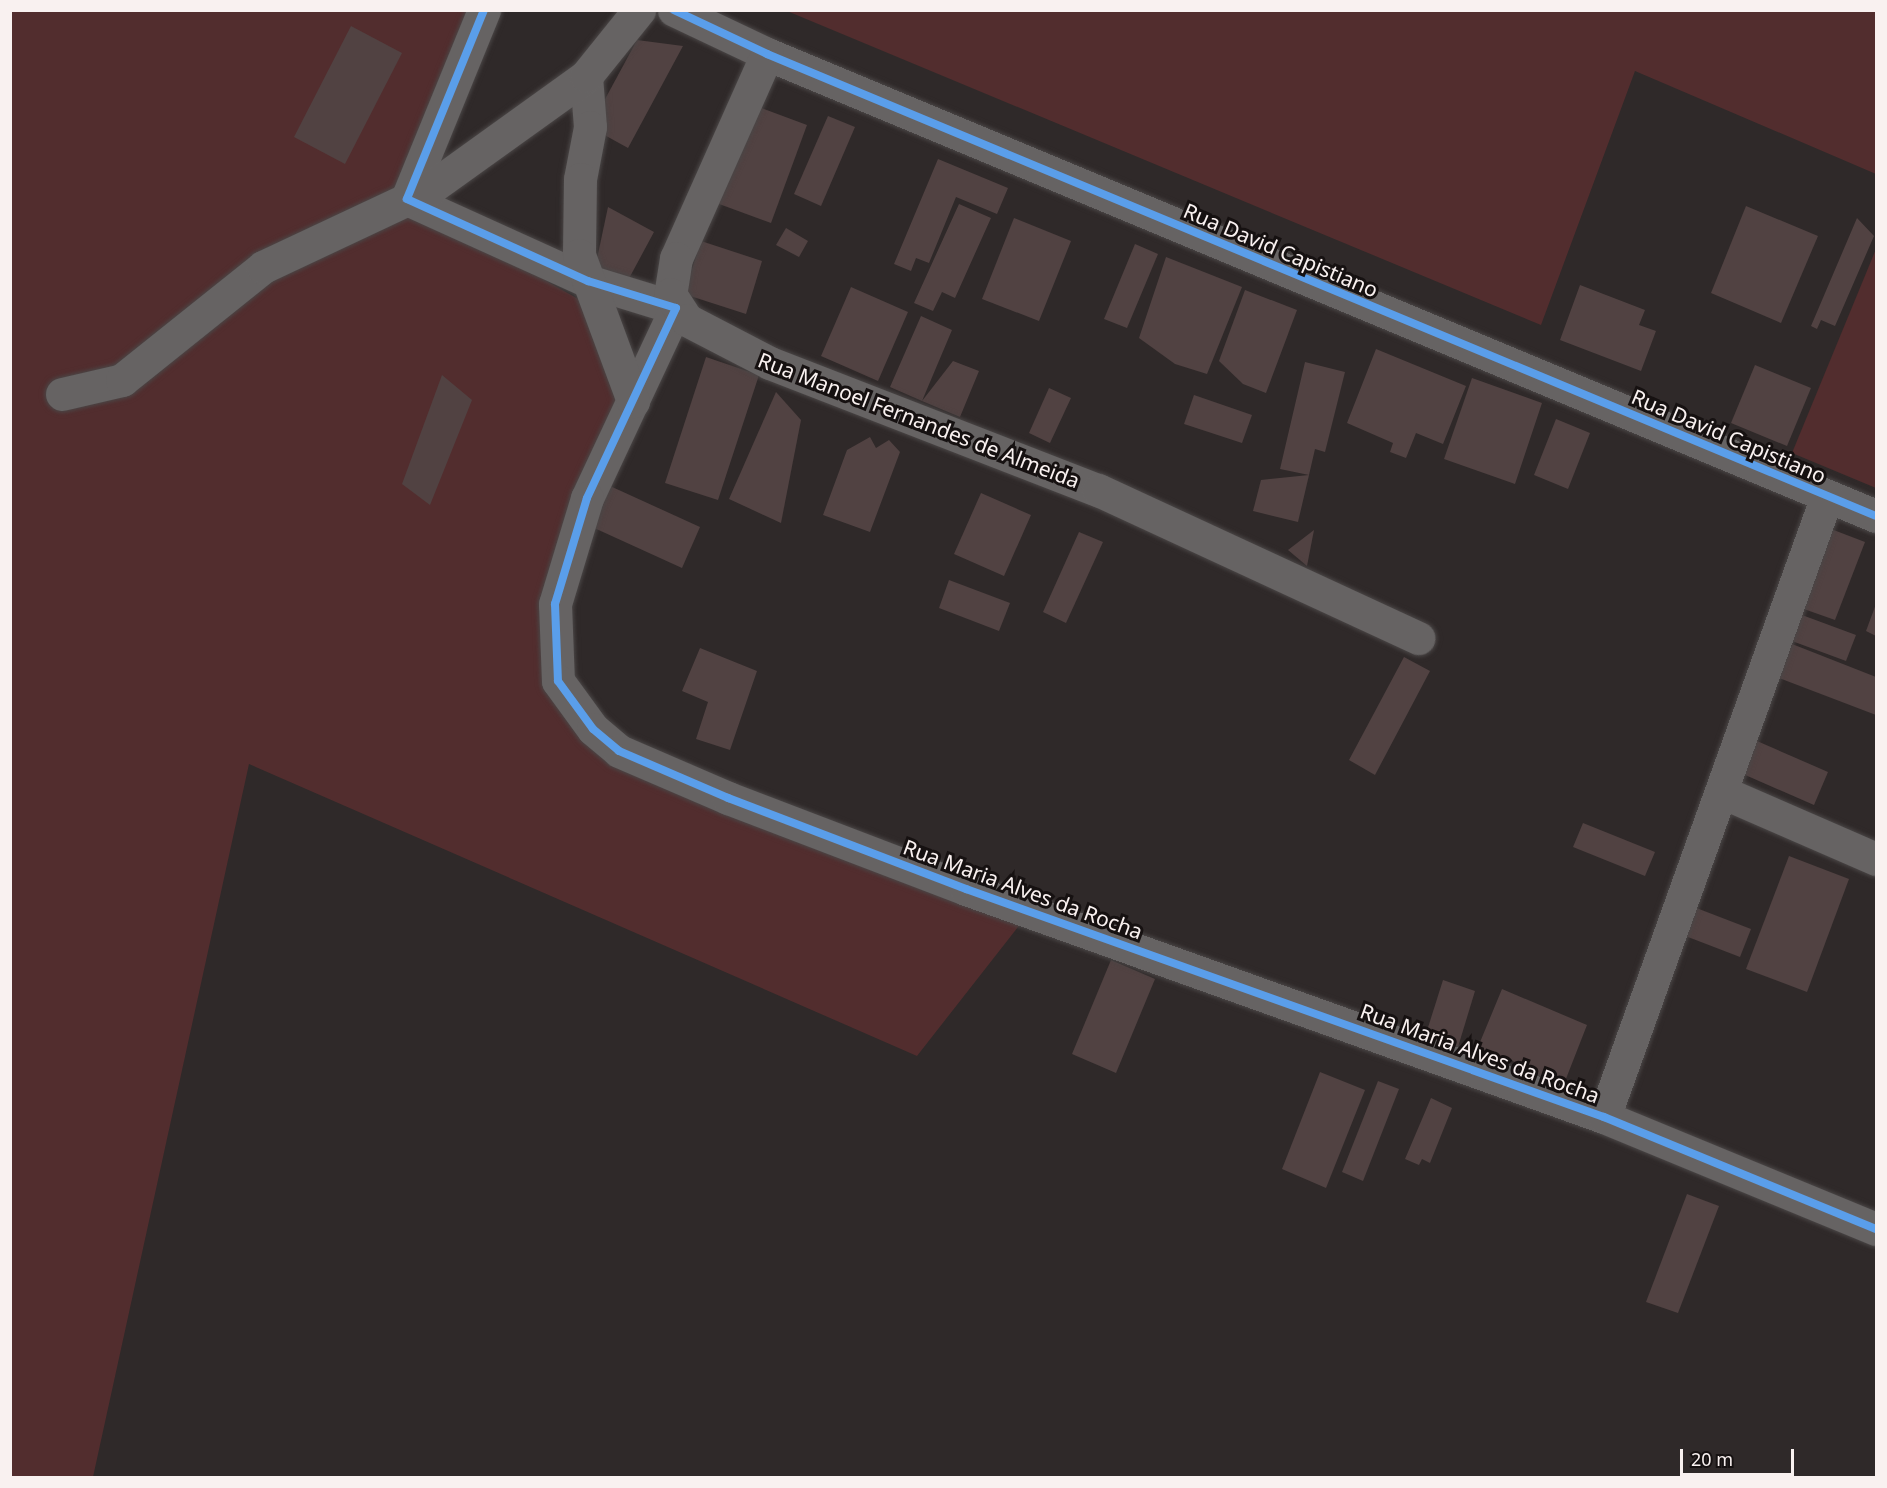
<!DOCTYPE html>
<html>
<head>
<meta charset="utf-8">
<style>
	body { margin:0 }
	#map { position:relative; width:1887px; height:1488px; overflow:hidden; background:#2f2929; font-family:"Noto Sans",sans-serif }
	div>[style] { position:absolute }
	.green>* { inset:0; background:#522d2e }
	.building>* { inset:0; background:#514242 }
	.roads { filter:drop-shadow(0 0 2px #4a4646) drop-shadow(0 0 2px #4a4646) }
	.minor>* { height:33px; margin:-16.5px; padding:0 16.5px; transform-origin:16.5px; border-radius:16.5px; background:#666363 }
	.cycleway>* { height:8px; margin:-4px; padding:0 4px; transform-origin:4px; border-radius:4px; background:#5a9eea }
	span { translate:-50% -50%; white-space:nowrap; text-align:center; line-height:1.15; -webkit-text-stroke:6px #161111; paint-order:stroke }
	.street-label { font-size:21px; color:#f9f1f0 }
	.frame { position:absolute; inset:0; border:12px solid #f9f1f0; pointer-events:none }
	.scale { position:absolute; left:1680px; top:1449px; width:114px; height:27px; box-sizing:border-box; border:3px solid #f9f1f0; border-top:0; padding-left:8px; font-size:18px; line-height:21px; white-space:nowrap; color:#f9f1f0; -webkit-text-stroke:4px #161111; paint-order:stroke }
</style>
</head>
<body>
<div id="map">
	<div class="green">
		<i style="clip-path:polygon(10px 11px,475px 11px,410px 204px,580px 300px,617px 401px,547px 646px,615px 758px,1025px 918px,917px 1056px,249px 764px,93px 1477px,11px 1477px)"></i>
		<i style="clip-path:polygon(787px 11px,1876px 11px,1876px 174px,1635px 71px,1541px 325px)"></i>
		<i style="clip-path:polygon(1876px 249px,1876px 488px,1792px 453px)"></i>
	</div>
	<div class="building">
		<i style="clip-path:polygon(351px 26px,402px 53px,345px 164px,294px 137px)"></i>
		<i style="clip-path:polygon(637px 40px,683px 46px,628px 148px,590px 127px)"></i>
		<i style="clip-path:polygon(748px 103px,807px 125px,771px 223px,711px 201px)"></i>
		<i style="clip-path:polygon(828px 116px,855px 127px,821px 206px,794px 194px)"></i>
		<i style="clip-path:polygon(938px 159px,1008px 188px,997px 214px,956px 197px,929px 263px,916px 258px,911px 271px,894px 264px)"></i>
		<i style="clip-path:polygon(959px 204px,991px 218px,955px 298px,942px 292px,933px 311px,914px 303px)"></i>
		<i style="clip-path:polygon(1746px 206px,1818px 236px,1781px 323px,1711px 293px)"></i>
		<i style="clip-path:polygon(608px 207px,654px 232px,626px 284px,595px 268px)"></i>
		<i style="clip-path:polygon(1014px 218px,1071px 241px,1039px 321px,982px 299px)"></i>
		<i style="clip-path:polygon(1857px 218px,1874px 236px,1835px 326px,1821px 320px,1817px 329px,1811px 326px)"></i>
		<i style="clip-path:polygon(786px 228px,808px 241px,799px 257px,776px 245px)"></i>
		<i style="clip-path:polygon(701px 241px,762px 261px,746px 314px,684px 294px)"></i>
		<i style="clip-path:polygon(1135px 244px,1158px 254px,1127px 328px,1104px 319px)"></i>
		<i style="clip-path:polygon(1166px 257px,1242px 287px,1207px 374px,1175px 364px,1139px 338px)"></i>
		<i style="clip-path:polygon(1580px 285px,1645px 310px,1639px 325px,1656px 331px,1641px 371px,1560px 340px)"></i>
		<i style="clip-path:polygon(851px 287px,908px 312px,878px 381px,821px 356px)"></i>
		<i style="clip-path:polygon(1245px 290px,1297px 310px,1266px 393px,1243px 384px,1219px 361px)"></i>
		<i style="clip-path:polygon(921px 316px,952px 330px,922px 401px,953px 361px,979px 371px,960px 417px,922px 401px,890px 387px)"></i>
		<i style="clip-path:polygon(1376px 349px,1466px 386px,1443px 444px,1416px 433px,1406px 458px,1390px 452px,1393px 443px,1347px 423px)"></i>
		<i style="clip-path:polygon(706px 357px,759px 375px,718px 500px,665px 483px)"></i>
		<i style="clip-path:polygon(1305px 362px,1345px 372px,1325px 452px,1315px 449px,1309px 475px,1280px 469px)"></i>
		<i style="clip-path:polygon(1755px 365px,1811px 388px,1787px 446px,1731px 423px)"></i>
		<i style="clip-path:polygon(442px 375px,472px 400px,430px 505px,402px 484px)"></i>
		<i style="clip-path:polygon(1472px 378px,1542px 403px,1515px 484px,1444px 459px)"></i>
		<i style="clip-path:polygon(1049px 388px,1071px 398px,1050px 443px,1029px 433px)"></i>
		<i style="clip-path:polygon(776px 392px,801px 420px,781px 523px,729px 499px)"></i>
		<i style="clip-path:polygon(1194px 395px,1252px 415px,1242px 443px,1184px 424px)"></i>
		<i style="clip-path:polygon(1556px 419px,1590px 433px,1568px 489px,1534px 475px)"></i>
		<i style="clip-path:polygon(870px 437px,876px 448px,889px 440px,900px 452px,870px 532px,823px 515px,847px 450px)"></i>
		<i style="clip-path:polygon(1309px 475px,1298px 522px,1253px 511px,1261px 480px)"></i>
		<i style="clip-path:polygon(610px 486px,700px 527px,682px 568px,592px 527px)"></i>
		<i style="clip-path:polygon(981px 493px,1031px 515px,1004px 576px,954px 554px)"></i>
		<i style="clip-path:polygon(1831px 529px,1865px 542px,1835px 620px,1801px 608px)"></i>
		<i style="clip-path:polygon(1314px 530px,1307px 566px,1288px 550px)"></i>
		<i style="clip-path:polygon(1079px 532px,1103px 542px,1066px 623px,1043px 612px)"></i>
		<i style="clip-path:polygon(949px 580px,1010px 603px,999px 631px,939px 608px)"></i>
		<i style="clip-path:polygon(1876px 604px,1876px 636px,1866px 631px)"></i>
		<i style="clip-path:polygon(1802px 615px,1856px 635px,1846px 661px,1792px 641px)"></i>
		<i style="clip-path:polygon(1792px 644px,1876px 677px,1876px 715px,1779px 678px)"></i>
		<i style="clip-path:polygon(700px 648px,757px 671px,730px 750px,696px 739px,708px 702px,682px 691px)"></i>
		<i style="clip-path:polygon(1404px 657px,1430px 671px,1375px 775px,1349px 760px)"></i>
		<i style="clip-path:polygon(1757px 741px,1828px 772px,1814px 805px,1743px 774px)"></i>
		<i style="clip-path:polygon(1583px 823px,1655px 852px,1645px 876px,1573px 847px)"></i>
		<i style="clip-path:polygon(1789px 856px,1849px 879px,1807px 992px,1746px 969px)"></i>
		<i style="clip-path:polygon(1686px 904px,1751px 929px,1740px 957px,1675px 932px)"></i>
		<i style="clip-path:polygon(1111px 960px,1155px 979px,1116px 1073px,1072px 1054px)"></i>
		<i style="clip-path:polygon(1443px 980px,1475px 991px,1458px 1047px,1425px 1037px)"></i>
		<i style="clip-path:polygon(1502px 989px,1587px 1025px,1562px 1089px,1532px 1076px,1537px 1071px,1478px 1047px)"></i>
		<i style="clip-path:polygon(1320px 1072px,1365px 1090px,1326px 1188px,1282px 1169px)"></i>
		<i style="clip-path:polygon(1378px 1081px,1399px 1089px,1363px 1181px,1342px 1172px)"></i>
		<i style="clip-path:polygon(1431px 1098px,1452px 1108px,1430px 1163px,1422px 1159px,1419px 1165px,1405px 1159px)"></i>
		<i style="clip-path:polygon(1687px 1194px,1719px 1206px,1678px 1313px,1646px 1302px)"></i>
	</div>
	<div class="roads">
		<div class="minor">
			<i style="left:484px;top:10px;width:204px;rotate:112.2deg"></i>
			<i style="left:407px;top:199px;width:199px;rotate:24.4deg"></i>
			<i style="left:588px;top:281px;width:92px;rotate:17.1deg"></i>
			<i style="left:676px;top:308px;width:210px;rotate:115.1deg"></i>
			<i style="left:587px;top:498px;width:111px;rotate:106.8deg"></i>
			<i style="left:555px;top:604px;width:77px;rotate:87.8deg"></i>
			<i style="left:558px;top:681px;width:59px;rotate:53.9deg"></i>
			<i style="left:593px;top:729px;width:34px;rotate:40deg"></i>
			<i style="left:619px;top:751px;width:119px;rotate:23.3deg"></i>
			<i style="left:728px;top:798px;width:255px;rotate:20.9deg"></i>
			<i style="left:966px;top:889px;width:678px;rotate:19.67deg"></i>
			<i style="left:1604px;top:1117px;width:294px;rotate:22.4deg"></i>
			<i style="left:674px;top:10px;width:103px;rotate:25.3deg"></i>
			<i style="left:767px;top:54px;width:1201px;rotate:22.62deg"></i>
			<i style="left:767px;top:54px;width:223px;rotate:114deg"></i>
			<i style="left:676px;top:258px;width:36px;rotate:99deg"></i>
			<i style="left:670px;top:294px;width:31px;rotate:57deg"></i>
			<i style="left:687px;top:320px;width:93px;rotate:27.4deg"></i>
			<i style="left:770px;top:363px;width:352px;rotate:21.2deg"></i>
			<i style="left:1098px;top:490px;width:353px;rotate:24.8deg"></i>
			<i style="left:586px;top:76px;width:51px;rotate:85.5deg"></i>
			<i style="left:590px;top:127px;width:53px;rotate:100.9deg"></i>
			<i style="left:580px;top:179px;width:76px;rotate:90.8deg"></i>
			<i style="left:579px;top:255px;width:156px;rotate:69.7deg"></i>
			<i style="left:62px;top:394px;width:62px;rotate:-13.1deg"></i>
			<i style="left:122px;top:380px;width:181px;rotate:-38.7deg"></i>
			<i style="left:263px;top:267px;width:183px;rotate:-25.2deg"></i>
			<i style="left:429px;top:189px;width:193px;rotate:-35.7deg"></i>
			<i style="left:586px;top:76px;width:85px;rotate:-51.2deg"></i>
			<i style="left:1722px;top:792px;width:168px;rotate:23.5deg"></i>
			<i style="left:1604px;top:1117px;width:660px;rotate:-70.25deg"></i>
		</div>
	</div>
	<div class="cycleway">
		<i style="left:484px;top:10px;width:204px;rotate:112.2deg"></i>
		<i style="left:407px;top:199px;width:199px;rotate:24.4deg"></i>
		<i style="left:588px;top:281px;width:92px;rotate:17.1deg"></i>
		<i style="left:676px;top:308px;width:210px;rotate:115.1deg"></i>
		<i style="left:587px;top:498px;width:111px;rotate:106.8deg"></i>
		<i style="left:555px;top:604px;width:77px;rotate:87.8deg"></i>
		<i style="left:558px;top:681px;width:59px;rotate:53.9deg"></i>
		<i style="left:593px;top:729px;width:34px;rotate:40deg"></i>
		<i style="left:619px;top:751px;width:119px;rotate:23.3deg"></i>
		<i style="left:728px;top:798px;width:255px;rotate:20.9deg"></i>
		<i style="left:966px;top:889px;width:678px;rotate:19.67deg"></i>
		<i style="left:1604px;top:1117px;width:294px;rotate:22.4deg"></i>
		<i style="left:674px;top:10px;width:103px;rotate:25.3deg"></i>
		<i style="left:767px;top:54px;width:1201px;rotate:22.62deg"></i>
	</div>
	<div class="street-label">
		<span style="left:1281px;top:250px;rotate:23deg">Rua David Capistiano</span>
		<span style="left:919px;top:420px;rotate:21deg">Rua Manoel Fernandes de Almeida</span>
		<span style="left:1729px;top:436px;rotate:23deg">Rua David Capistiano</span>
		<span style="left:1023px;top:889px;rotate:20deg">Rua Maria Alves da Rocha</span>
		<span style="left:1480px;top:1053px;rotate:20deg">Rua Maria Alves da Rocha</span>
	</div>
	<div class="frame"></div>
	<div class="scale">20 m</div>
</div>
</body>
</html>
